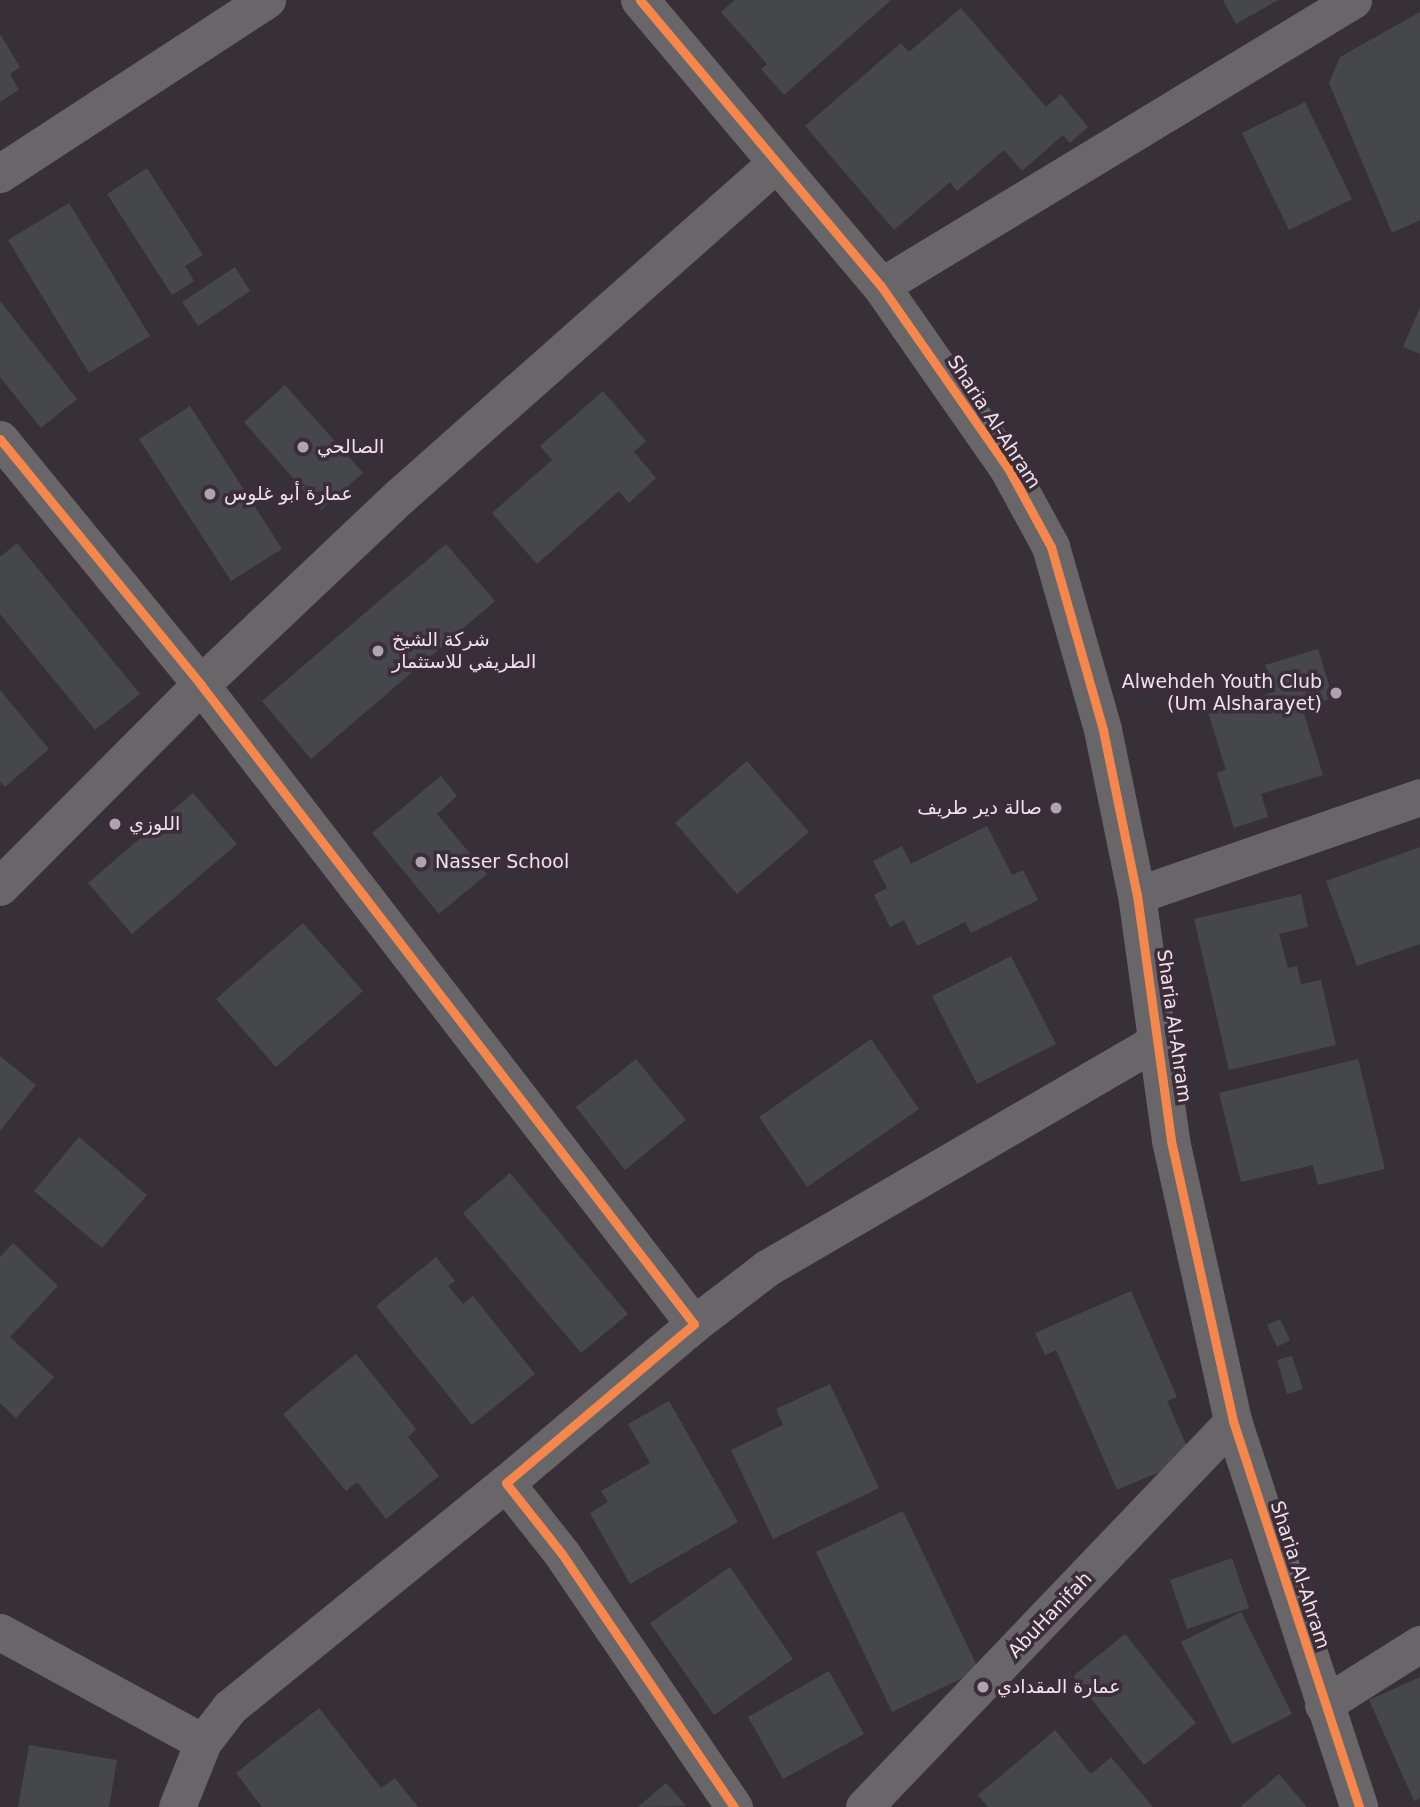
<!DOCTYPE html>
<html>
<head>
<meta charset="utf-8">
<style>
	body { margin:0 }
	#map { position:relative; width:1420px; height:1807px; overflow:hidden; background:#383037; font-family:"DejaVu Sans","Noto Naskh Arabic",sans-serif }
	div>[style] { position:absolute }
	.building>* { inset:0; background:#46474b }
	.minor>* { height:37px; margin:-18.5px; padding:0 18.5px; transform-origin:18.5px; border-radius:18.5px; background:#696669 }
	.tertiary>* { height:38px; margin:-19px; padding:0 19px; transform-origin:19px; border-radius:19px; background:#696669 }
	.cycleway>* { height:9px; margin:-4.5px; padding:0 4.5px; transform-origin:4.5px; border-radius:4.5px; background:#f5874c }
	.dots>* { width:19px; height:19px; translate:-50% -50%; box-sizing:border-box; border:4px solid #3c2d38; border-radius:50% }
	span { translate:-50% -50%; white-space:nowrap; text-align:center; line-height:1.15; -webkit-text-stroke:7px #3c2d38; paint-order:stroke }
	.street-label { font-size:19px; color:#eee3eb }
	.poi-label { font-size:19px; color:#eee3eb }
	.left { translate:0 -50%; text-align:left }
	.right { translate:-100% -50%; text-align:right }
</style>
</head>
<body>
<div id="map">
	<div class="building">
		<i style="clip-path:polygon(735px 0,891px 0,784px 95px,761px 69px,767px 64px,721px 12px)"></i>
		<i style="clip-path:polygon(1223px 0,1278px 0,1236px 24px)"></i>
		<i style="clip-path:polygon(961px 8px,1046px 107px,1061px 94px,1088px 127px,1070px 143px,1063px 135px,1022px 171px,1004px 150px,957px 191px,950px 182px,894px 230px,805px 126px,901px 43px,909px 52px)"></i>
		<i style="clip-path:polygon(1420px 12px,1420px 220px,1392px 233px,1329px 83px,1340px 57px)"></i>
		<i style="clip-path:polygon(0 34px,20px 67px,10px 74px,19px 90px,0 102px)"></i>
		<i style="clip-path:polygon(1305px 102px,1352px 199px,1289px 230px,1242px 133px)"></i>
		<i style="clip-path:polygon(147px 168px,203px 255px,185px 266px,194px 281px,172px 295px,107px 194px)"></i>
		<i style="clip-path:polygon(69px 203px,150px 336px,89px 373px,8px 240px)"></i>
		<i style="clip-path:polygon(235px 267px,250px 291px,198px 326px,182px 302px)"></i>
		<i style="clip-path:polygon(0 301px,77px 399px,41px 428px,0 377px)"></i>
		<i style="clip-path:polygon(1420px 307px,1420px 354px,1403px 347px)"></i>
		<i style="clip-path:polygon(285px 385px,363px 473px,321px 510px,244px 422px)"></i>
		<i style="clip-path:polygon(603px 391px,646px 441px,634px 452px,656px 478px,629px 503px,619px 491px,537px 564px,492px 513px,552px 460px,540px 446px)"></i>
		<i style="clip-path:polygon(190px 406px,282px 549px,231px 581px,139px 439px)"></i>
		<i style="clip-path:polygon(17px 543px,140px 694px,95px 730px,0 614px,0 557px)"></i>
		<i style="clip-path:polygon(446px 544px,495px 601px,311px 759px,262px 701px)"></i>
		<i style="clip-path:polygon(1318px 649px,1333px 698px,1302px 707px,1323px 775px,1261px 794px,1268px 817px,1234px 828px,1217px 773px,1226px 770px,1208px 712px,1274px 692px,1265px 665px)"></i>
		<i style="clip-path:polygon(0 690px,49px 749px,5px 787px,0 781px)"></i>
		<i style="clip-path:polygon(747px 761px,809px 832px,737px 894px,675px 823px)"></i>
		<i style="clip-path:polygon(441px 776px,457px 796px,437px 814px,487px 874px,439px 914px,372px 833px)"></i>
		<i style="clip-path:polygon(193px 793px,237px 844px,132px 934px,88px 883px)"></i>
		<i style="clip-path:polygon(987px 826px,1012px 875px,1023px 870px,1038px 900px,971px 933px,965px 922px,917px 946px,904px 920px,890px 927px,874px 895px,887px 888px,873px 861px,902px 846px,911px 864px)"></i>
		<i style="clip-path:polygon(1420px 847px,1420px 944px,1357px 966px,1326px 881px)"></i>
		<i style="clip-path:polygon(1301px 894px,1308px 927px,1279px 934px,1288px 968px,1297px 966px,1301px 984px,1321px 980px,1336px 1045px,1229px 1070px,1194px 919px)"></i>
		<i style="clip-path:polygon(303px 923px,363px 991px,276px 1067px,216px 999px)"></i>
		<i style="clip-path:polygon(1011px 956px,1056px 1044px,977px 1084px,932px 996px)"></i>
		<i style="clip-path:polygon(871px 1039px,919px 1109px,807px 1187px,759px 1117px)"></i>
		<i style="clip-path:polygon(0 1056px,36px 1085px,0 1131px)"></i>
		<i style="clip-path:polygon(636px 1059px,686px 1120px,625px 1170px,576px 1107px)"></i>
		<i style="clip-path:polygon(1358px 1059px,1385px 1169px,1318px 1185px,1313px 1165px,1241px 1182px,1219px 1093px)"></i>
		<i style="clip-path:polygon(79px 1137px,147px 1195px,102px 1248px,34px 1191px)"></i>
		<i style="clip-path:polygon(510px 1173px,628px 1314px,581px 1353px,463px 1213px)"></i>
		<i style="clip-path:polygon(13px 1243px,58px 1286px,10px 1337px,54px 1377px,16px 1418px,0 1403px,0 1257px)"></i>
		<i style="clip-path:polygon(436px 1257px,455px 1281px,448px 1286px,463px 1304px,473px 1296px,535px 1374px,472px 1425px,376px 1306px)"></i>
		<i style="clip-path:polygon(1131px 1291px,1177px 1397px,1167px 1401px,1192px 1458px,1117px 1490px,1056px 1350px,1045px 1355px,1035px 1333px)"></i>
		<i style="clip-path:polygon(1280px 1319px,1290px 1340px,1277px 1347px,1267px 1325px)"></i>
		<i style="clip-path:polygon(356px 1354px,416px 1429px,408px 1437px,439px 1476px,386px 1519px,357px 1482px,346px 1491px,283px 1414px)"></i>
		<i style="clip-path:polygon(1292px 1356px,1303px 1389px,1287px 1394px,1277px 1360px)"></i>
		<i style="clip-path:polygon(830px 1384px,879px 1488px,773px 1539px,731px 1450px,783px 1425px,776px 1409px)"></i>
		<i style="clip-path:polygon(669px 1401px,738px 1522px,630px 1584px,590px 1513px,608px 1502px,601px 1491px,650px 1463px,628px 1424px)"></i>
		<i style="clip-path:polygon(903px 1511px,979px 1670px,892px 1712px,816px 1552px)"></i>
		<i style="clip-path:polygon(1232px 1558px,1249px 1608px,1187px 1629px,1170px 1580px)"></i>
		<i style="clip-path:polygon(730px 1567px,793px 1659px,714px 1715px,650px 1623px)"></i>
		<i style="clip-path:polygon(1241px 1612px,1292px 1714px,1232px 1744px,1181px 1642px)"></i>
		<i style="clip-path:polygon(1125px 1634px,1196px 1723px,1144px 1765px,1073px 1676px)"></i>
		<i style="clip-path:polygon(829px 1671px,864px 1734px,783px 1779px,748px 1717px)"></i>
		<i style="clip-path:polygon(1420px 1677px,1420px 1798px,1414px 1801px,1369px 1700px)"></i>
		<i style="clip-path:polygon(319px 1708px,381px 1788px,395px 1778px,418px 1807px,262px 1807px,236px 1773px)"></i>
		<i style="clip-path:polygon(1055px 1730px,1091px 1774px,1111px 1757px,1153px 1807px,988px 1807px,978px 1795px)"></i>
		<i style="clip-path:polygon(29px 1745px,117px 1760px,109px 1807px,18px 1807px)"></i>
		<i style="clip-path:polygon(1279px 1774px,1307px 1807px,1240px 1807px)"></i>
		<i style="clip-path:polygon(666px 1783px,686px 1806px,638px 1807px)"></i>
	</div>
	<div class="minor">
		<i style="left:881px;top:286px;width:552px;rotate:-31.21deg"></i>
		<i style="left:0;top:439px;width:318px;rotate:50.7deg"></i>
		<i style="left:201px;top:685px;width:807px;rotate:52.35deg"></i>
		<i style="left:694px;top:1324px;width:246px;rotate:139.8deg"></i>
		<i style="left:506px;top:1483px;width:90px;rotate:51.7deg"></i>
		<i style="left:562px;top:1554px;width:306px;rotate:55.8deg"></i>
		<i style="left:1137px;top:895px;width:299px;rotate:-19.1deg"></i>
		<i style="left:694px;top:1324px;width:92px;rotate:-37.5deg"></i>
		<i style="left:767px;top:1268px;width:453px;rotate:-30.2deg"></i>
		<i style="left:0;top:1632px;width:231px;rotate:28.5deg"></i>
		<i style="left:1323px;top:1705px;width:115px;rotate:-32.2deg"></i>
		<i style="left:177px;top:1807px;width:70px;rotate:-68.2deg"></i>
		<i style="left:203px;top:1742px;width:44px;rotate:-52.4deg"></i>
		<i style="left:230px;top:1707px;width:355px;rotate:-39.1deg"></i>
		<i style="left:864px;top:1807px;width:534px;rotate:-46.29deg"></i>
	</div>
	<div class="tertiary">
		<i style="left:640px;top:0;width:374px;rotate:49.9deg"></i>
		<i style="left:881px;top:286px;width:222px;rotate:55.1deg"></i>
		<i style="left:1008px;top:468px;width:90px;rotate:61.4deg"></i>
		<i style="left:1051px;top:547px;width:190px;rotate:74.1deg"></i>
		<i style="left:1103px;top:730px;width:168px;rotate:78.4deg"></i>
		<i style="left:1137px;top:895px;width:248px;rotate:82.1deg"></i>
		<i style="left:1171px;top:1141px;width:287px;rotate:77.5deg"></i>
		<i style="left:1233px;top:1421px;width:406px;rotate:71.9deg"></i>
		<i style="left:0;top:174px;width:319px;rotate:-33.1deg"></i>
		<i style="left:0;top:887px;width:285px;rotate:-45.1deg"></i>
		<i style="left:201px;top:685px;width:275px;rotate:-43.4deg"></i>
		<i style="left:401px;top:496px;width:501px;rotate:-41.52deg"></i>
	</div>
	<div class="cycleway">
		<i style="left:640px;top:0;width:374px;rotate:49.9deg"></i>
		<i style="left:881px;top:286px;width:222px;rotate:55.1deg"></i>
		<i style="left:1008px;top:468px;width:90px;rotate:61.4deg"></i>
		<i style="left:1051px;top:547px;width:190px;rotate:74.1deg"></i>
		<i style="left:1103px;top:730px;width:168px;rotate:78.4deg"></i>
		<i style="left:1137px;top:895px;width:248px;rotate:82.1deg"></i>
		<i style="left:1171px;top:1141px;width:287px;rotate:77.5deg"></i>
		<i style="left:1233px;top:1421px;width:406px;rotate:71.9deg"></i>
		<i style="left:0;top:439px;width:318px;rotate:50.7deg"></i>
		<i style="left:201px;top:685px;width:807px;rotate:52.35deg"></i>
		<i style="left:694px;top:1324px;width:246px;rotate:139.8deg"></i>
		<i style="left:506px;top:1483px;width:90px;rotate:51.7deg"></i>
		<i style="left:562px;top:1554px;width:306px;rotate:55.8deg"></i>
	</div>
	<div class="dots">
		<i style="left:303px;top:447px;background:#aea4ac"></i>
		<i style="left:210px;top:494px;background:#aea4ac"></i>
		<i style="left:378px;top:651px;background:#aea4ac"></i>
		<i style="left:1336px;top:693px;background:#aea4ac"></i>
		<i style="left:1056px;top:808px;background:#aea4ac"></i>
		<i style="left:115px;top:824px;background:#aea4ac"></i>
		<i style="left:421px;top:862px;background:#aea4ac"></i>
		<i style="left:983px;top:1687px;background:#aea4ac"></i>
	</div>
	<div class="street-label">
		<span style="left:994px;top:422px;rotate:57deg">Sharia Al-Ahram</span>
		<span style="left:1174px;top:1026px;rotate:82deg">Sharia Al-Ahram</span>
		<span style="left:1300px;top:1575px;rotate:72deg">Sharia Al-Ahram</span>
		<span style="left:1050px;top:1615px;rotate:-46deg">AbuHanifah</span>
	</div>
	<div class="poi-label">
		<span class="left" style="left:317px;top:447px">الصالحي</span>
		<span class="left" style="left:224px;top:494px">عمارة أبو غلوس</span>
		<span class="left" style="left:392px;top:651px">شركة الشيخ<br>الطريفي للاستثمار</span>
		<span class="right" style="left:1322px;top:693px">Alwehdeh Youth Club<br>(Um Alsharayet)</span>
		<span class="right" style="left:1042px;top:808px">صالة دير طريف</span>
		<span class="left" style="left:129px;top:824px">اللوزي</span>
		<span class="left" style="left:435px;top:862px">Nasser School</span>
		<span class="left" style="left:997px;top:1687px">عمارة المقدادي</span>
	</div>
</div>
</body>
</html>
